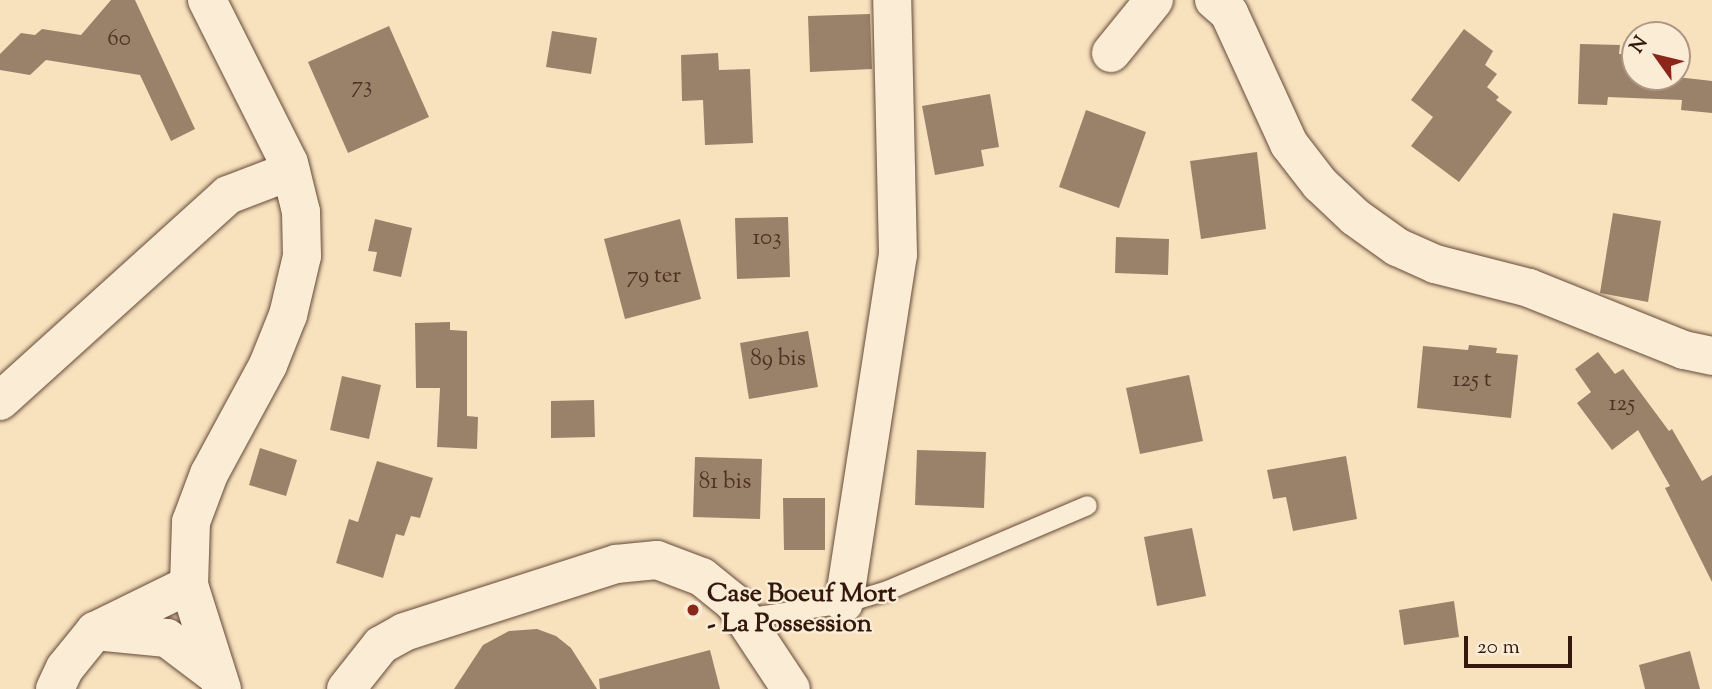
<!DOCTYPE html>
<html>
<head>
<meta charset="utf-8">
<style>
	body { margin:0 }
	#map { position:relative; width:1712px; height:689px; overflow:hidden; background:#f8e2be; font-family:"Sorts Mill Goudy",serif }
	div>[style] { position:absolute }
	.building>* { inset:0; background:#9a8169 }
	.roads { filter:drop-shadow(0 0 2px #664a39) drop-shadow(0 0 2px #664a39) }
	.lane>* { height:19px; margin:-9.5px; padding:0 9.5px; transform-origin:9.5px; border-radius:9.5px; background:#faecd5 }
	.street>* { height:38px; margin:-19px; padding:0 19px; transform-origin:19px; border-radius:19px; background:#faecd5 }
	.dots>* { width:19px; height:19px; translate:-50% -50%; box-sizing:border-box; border:4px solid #faecd5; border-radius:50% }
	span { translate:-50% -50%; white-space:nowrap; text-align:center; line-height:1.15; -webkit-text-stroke:5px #faecd5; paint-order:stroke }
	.number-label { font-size:23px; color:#4e3224 }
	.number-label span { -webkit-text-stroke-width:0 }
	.poi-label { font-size:26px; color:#35180d; font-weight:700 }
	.left { translate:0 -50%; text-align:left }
	.north { position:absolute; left:1621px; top:21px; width:70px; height:70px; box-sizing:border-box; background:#faecd5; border:2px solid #ab9785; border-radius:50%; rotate:304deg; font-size:19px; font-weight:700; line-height:28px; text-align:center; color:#35180d }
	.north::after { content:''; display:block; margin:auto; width:24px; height:32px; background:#8f2418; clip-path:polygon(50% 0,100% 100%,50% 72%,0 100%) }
	.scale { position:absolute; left:1464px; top:636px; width:108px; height:32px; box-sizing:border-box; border:4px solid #35180d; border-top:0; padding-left:9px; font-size:21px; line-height:24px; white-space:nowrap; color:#35180d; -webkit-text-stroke:5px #faecd5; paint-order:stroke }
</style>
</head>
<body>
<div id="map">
	<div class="building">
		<i style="clip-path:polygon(111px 0,135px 0,195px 129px,171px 141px,140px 75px,46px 60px,30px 75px,0 70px,0 54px,21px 33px,35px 35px,42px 29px,81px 35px)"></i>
		<i style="clip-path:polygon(870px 14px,872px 69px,810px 72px,808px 16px)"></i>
		<i style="clip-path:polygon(389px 26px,429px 117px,348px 153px,308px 62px)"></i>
		<i style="clip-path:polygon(1464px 29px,1493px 51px,1485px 65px,1497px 74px,1487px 87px,1499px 97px,1496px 100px,1512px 112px,1459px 182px,1411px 146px,1433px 117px,1411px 100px)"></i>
		<i style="clip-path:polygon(552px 31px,597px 38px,591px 74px,546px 67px)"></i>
		<i style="clip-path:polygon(1580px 44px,1620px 45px,1619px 54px,1635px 54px,1635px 77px,1677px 77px,1712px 81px,1712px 113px,1681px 110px,1682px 100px,1608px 97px,1607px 105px,1578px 104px)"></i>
		<i style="clip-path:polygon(718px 53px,719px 70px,750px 69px,753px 143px,705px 145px,703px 100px,682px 101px,681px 55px)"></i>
		<i style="clip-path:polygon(990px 94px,999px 147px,981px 150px,984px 166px,935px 175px,922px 106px)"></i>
		<i style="clip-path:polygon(1086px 110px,1146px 132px,1119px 208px,1059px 187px)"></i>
		<i style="clip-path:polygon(1257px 152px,1266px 229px,1201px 239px,1190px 161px)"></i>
		<i style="clip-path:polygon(1613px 213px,1661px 221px,1648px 302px,1600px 293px)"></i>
		<i style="clip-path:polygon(788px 217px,790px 277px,737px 279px,735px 218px)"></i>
		<i style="clip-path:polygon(375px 219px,412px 228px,401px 277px,373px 271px,377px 252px,368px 251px)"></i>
		<i style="clip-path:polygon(680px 219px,701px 299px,625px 319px,604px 239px)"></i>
		<i style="clip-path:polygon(1116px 237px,1169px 239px,1168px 275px,1115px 273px)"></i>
		<i style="clip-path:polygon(450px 322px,450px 330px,467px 331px,467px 416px,478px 417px,477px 449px,437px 447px,440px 388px,416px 388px,415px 323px)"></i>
		<i style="clip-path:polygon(808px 331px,818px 387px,749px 399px,740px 343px)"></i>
		<i style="clip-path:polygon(1469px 345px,1497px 348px,1496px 353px,1518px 355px,1511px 418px,1417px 408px,1423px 346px,1468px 350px)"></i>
		<i style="clip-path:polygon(1598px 352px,1615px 374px,1623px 369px,1669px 431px,1672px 429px,1702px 481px,1712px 475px,1712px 582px,1665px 488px,1670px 486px,1638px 430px,1612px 450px,1577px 403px,1591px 392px,1575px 369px)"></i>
		<i style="clip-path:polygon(1189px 375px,1203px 441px,1140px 454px,1126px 388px)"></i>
		<i style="clip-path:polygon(342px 376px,381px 385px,369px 439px,330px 430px)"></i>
		<i style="clip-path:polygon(594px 400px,595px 437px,551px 438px,551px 401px)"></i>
		<i style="clip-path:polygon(260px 448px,297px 460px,286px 496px,249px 485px)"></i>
		<i style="clip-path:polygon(917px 450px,986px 452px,984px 508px,915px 505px)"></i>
		<i style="clip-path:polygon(1346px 456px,1357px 519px,1293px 531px,1286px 497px,1273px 499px,1267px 470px)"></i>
		<i style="clip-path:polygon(695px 457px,762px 459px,760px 519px,693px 517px)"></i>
		<i style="clip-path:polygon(377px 461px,433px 478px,420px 518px,411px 516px,404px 536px,396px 534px,383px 578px,336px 563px,349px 519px,358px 522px)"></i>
		<i style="clip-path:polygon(783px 498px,825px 498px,825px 550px,784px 550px)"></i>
		<i style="clip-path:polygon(1192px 528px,1206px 596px,1157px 606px,1144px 537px)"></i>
		<i style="clip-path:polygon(1454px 601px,1459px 637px,1404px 645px,1399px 610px)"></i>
		<i style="clip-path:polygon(537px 629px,556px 636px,571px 648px,597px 689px,454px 689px,483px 645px,509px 631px)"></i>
		<i style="clip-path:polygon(710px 650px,720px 689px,600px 689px,599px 679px)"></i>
		<i style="clip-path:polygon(1690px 651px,1700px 689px,1645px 689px,1639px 665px)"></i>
	</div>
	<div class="roads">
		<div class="lane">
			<i style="left:744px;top:618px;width:101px;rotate:-8.5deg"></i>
			<i style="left:844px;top:603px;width:45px;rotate:-16.8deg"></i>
			<i style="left:887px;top:590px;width:217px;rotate:-23deg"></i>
		</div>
		<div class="street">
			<i style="left:207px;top:0;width:182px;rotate:63.3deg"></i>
			<i style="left:289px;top:163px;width:50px;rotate:76.2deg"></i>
			<i style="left:301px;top:212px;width:44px;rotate:88.7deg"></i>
			<i style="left:302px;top:256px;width:61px;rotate:103.3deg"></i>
			<i style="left:288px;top:315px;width:54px;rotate:111.8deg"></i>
			<i style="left:268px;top:365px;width:124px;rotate:118.4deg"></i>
			<i style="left:209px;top:474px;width:51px;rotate:110.6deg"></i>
			<i style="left:191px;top:522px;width:63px;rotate:91.8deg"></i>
			<i style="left:189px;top:585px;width:109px;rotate:72.4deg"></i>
			<i style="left:1214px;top:0;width:20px;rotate:41deg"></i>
			<i style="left:1229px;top:13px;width:144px;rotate:65.4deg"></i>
			<i style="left:1289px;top:144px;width:51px;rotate:52.2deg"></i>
			<i style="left:1320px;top:184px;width:48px;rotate:43.3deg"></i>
			<i style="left:1355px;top:217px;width:52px;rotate:35.5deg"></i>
			<i style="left:1397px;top:247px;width:42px;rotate:24.1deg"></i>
			<i style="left:1435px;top:264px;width:97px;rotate:14.3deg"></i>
			<i style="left:1529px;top:288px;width:167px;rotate:21.8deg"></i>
			<i style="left:1684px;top:350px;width:29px;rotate:12deg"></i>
			<i style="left:1111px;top:53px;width:68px;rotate:-50.9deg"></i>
			<i style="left:0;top:401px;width:307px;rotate:-42.1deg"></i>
			<i style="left:228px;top:195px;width:67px;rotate:-20.9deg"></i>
			<i style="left:844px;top:603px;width:352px;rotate:-81.2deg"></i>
			<i style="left:898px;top:255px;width:255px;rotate:-91.3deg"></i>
			<i style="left:95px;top:631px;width:72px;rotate:5.6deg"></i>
			<i style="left:167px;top:638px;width:61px;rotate:37.1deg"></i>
			<i style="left:55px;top:689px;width:23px;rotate:-65deg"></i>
			<i style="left:65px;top:668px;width:48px;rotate:-51deg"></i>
			<i style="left:95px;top:631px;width:105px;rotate:-26.1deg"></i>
			<i style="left:346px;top:689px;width:56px;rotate:-51.5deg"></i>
			<i style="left:381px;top:645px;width:26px;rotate:-29deg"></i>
			<i style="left:404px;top:632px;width:223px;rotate:-17.8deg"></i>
			<i style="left:616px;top:564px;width:41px;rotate:-5.6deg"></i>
			<i style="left:657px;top:560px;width:48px;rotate:20.7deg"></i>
			<i style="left:702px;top:577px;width:41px;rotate:39.1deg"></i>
			<i style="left:734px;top:603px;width:103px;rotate:56.5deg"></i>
		</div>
	</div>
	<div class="dots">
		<i style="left:693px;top:610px;background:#8f2418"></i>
	</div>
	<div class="number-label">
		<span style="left:119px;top:40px">60</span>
		<span style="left:362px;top:87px">73</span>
		<span style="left:767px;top:239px">103</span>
		<span style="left:654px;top:277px">79 ter</span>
		<span style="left:778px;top:360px">89 bis</span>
		<span style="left:1472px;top:381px">125 t</span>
		<span style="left:1622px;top:405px">125</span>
		<span style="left:725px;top:483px">81 bis</span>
	</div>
	<div class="poi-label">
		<span class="left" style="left:707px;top:610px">Case Boeuf Mort<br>- La Possession</span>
	</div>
	<div class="north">N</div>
	<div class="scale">20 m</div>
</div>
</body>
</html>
